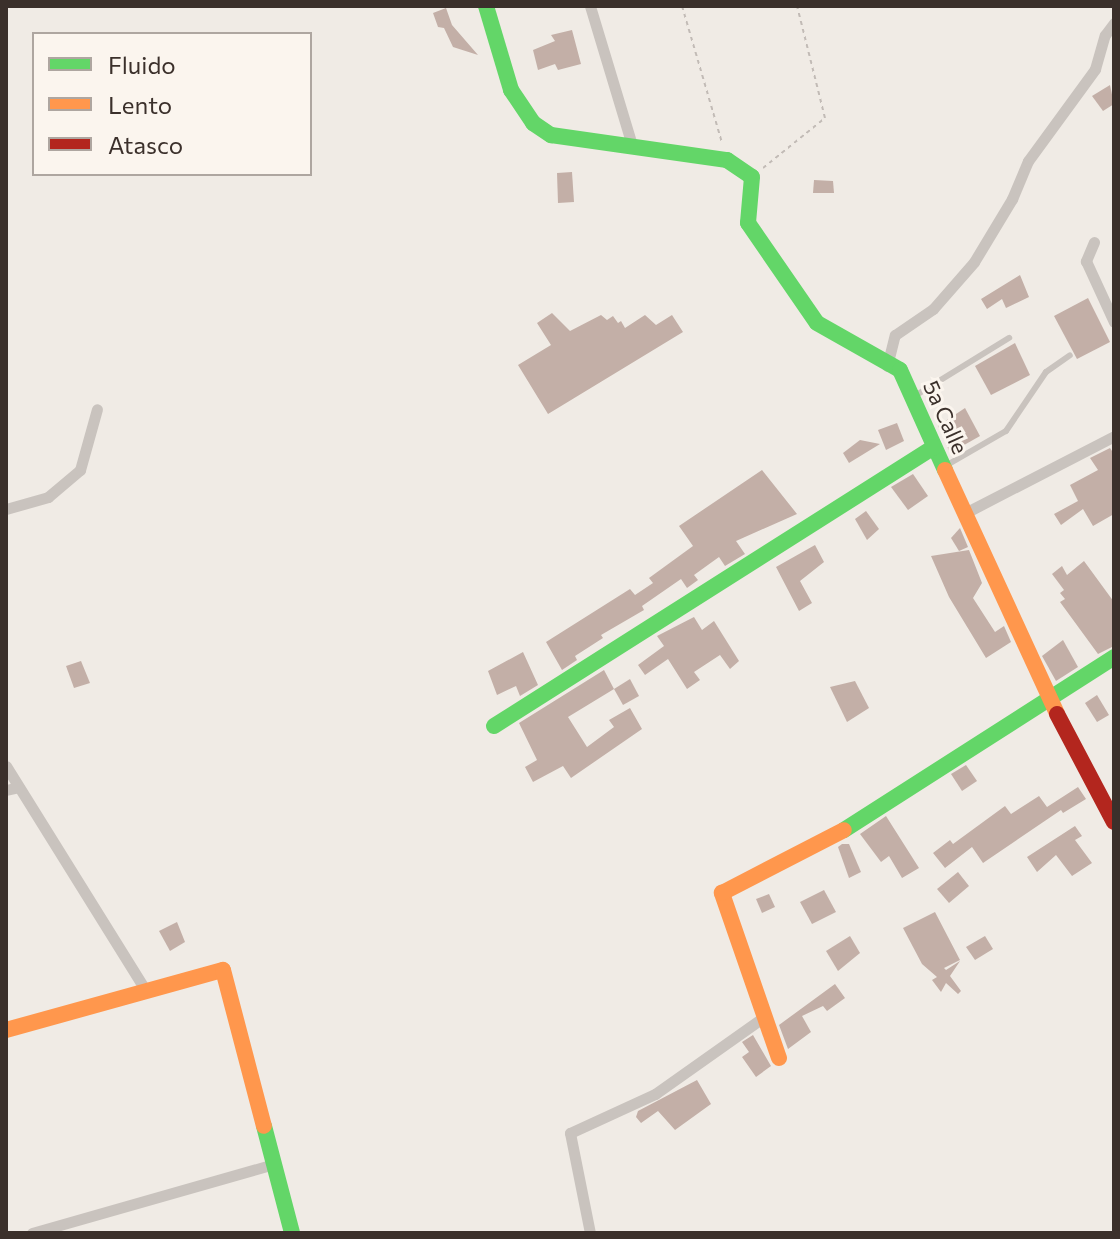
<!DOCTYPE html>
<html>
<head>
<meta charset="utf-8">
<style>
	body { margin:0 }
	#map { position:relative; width:1120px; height:1239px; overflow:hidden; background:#f0ebe5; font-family:Commissioner,sans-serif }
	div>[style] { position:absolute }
	.building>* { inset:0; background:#c3afa7 }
	.path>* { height:2px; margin-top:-1px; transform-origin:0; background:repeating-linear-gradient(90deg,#c2bbb6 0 4px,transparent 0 8px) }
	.lane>* { height:6px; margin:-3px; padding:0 3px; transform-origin:3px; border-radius:3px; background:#c9c3be }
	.street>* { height:11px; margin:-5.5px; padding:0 5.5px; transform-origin:5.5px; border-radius:5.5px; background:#c9c3be }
	.fast>* { height:16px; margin:-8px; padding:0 8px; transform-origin:8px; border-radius:8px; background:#63d668 }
	.slow>* { height:16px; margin:-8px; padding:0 8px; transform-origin:8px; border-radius:8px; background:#ff974d }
	.jam>* { height:16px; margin:-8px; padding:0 8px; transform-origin:8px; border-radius:8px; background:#b3261e }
	span { translate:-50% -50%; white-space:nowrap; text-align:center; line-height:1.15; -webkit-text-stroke:6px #fbf5ee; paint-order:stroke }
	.street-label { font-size:22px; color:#3b302b }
	.frame { position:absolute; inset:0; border:8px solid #3b302b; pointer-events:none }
	.legend { position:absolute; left:32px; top:32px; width:280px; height:144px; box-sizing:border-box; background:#fbf5ee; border:2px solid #aea6a0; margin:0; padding:10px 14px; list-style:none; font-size:24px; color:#3b302b }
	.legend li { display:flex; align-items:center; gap:16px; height:40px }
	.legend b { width:40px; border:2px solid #aea6a0 }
</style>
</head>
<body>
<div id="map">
	<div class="building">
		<i style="clip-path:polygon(446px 8px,452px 25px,478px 55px,453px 47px,444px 28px,438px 27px,433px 13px)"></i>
		<i style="clip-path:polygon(572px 30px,581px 64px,558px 70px,555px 64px,538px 70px,533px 50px,555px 41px,551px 35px)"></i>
		<i style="clip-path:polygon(1110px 85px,1114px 104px,1103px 111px,1092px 96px)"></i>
		<i style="clip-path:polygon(572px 172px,574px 202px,558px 203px,557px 173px)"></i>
		<i style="clip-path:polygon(814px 180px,833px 181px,834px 193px,813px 193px)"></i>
		<i style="clip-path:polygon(1020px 275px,1029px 297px,1006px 308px,1002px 299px,987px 309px,981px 299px)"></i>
		<i style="clip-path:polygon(1088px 298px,1110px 342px,1077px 359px,1054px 316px)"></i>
		<i style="clip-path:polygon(552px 313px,570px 331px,601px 315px,607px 320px,613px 316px,618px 323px,621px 321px,625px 328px,645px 315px,656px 325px,672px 315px,683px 332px,548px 414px,518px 365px,551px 345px,537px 323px)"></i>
		<i style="clip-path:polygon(1015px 343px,1030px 375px,991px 395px,975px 366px)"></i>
		<i style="clip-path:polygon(965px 408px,980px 436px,950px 453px,938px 426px)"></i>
		<i style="clip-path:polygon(897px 423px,904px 441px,886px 450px,878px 430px)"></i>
		<i style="clip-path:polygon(860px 440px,880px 444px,849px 463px,843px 453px)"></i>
		<i style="clip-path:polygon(1110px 448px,1114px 454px,1114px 514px,1093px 526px,1083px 509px,1061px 525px,1054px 514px,1078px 501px,1070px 485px,1098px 470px,1090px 458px)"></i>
		<i style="clip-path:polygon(762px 470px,797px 514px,736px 541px,745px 554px,725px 566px,719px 557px,694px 575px,698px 580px,687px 588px,681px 579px,642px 606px,644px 610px,601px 635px,603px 638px,575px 656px,577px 660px,562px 670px,546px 642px,630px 589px,635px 595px,653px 583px,649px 578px,693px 546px,679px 526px)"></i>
		<i style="clip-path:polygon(913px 474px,928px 496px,908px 510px,891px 487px)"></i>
		<i style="clip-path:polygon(866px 511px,879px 529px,867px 540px,855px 519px)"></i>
		<i style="clip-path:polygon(960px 528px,968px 547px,959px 551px,951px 538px)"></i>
		<i style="clip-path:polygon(815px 545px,824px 562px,800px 581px,812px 603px,799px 611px,776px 567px)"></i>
		<i style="clip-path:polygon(969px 550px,982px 583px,973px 598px,995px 632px,1004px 626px,1011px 642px,986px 658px,949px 597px,931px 556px)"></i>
		<i style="clip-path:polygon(1084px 561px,1114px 602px,1114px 646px,1098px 654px,1060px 602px,1065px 599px,1060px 593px,1064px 590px,1052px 574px,1062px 566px,1067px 575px)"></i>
		<i style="clip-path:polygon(694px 617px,702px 630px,714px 621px,739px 661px,730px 669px,720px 655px,694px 672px,700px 680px,687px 689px,668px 659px,645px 675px,638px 665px,664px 646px,657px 636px)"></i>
		<i style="clip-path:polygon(1063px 640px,1078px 667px,1056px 681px,1042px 656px)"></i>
		<i style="clip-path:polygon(523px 652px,538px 685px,520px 696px,516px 686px,497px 695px,488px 671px)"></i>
		<i style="clip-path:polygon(81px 661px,90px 683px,74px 688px,66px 666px)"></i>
		<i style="clip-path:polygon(604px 670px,614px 689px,568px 717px,587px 747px,614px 727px,609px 720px,630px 708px,642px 729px,571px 778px,563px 766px,533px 782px,525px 767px,537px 760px,519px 723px)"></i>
		<i style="clip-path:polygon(630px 679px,639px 696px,623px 705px,614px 689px)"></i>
		<i style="clip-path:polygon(855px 681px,869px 708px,847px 722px,830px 687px)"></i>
		<i style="clip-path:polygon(1097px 695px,1109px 715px,1097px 722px,1085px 703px)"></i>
		<i style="clip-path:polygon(966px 765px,977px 781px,962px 791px,951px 774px)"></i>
		<i style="clip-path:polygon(1078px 787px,1086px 799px,1063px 813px,1061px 810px,983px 863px,972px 847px,945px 868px,933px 853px,950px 840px,953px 844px,1005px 806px,1011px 814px,1039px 796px,1047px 807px)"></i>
		<i style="clip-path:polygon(886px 816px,919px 868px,902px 878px,889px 856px,881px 862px,860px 834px)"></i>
		<i style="clip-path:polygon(1075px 826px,1082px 836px,1075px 840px,1092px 863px,1072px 876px,1056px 855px,1037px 872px,1027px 857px)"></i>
		<i style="clip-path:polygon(842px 844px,849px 844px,861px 872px,849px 878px,838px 847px)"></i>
		<i style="clip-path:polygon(958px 872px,969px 886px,949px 903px,937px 889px)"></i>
		<i style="clip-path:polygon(824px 890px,836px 912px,812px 924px,800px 902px)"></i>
		<i style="clip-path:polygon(769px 894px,775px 907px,762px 913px,756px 899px)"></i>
		<i style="clip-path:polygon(935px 912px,960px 960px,944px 968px,946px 970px,960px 961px,950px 976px,961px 991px,958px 994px,946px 983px,941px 992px,932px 980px,937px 977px,922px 964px,903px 928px)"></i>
		<i style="clip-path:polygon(177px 922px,185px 942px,170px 951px,159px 931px)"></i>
		<i style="clip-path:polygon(850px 936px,860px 953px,838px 971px,826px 951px)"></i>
		<i style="clip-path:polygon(985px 936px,993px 949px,975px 960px,966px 947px)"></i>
		<i style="clip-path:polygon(835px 984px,845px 998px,827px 1011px,823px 1006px,802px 1016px,811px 1032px,788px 1049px,779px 1025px)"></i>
		<i style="clip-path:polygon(753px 1035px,771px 1066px,756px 1077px,742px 1057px,749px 1052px,742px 1042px)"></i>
		<i style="clip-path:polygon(697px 1080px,711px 1104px,675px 1130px,658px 1111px,641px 1123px,636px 1117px,638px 1111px)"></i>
	</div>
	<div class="path">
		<i style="left:682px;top:6px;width:143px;rotate:73.7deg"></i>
		<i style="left:763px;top:168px;width:80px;rotate:-38.9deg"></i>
		<i style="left:825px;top:118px;width:115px;rotate:-104deg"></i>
	</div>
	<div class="lane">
		<i style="left:913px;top:397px;width:113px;rotate:-31.6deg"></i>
		<i style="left:947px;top:465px;width:68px;rotate:-30deg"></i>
		<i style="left:1006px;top:431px;width:71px;rotate:-55.9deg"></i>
		<i style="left:1046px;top:372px;width:29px;rotate:-35deg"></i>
	</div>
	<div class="street">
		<i style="left:590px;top:6px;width:145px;rotate:73.2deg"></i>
		<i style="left:1094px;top:242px;width:21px;rotate:113deg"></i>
		<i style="left:1086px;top:261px;width:67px;rotate:65.3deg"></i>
		<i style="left:887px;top:366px;width:32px;rotate:-76deg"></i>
		<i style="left:895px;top:335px;width:46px;rotate:-34.4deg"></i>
		<i style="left:933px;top:309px;width:62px;rotate:-48.9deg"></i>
		<i style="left:974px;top:262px;width:74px;rotate:-58.9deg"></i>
		<i style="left:1012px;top:199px;width:41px;rotate:-67.2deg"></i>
		<i style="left:1028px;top:161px;width:114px;rotate:-53.9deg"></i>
		<i style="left:1095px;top:69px;width:35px;rotate:-74deg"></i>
		<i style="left:1105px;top:35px;width:15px;rotate:-53deg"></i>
		<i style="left:6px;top:509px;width:44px;rotate:-15.9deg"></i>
		<i style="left:48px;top:497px;width:42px;rotate:-40.2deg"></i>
		<i style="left:80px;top:470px;width:63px;rotate:-74.4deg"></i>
		<i style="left:967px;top:512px;width:165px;rotate:-27.3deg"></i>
		<i style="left:6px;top:766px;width:265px;rotate:58.1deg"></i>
		<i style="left:6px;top:790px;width:13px;rotate:-13deg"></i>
		<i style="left:32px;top:1233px;width:248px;rotate:-15.9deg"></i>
		<i style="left:590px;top:1233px;width:102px;rotate:-101.3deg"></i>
		<i style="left:570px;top:1133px;width:94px;rotate:-24.6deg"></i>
		<i style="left:655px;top:1094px;width:135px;rotate:-35.3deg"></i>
	</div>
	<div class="fast">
		<i style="left:486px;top:6px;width:88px;rotate:73.4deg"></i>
		<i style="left:511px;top:90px;width:40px;rotate:56deg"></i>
		<i style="left:533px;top:123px;width:22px;rotate:34deg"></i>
		<i style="left:551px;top:135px;width:178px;rotate:8.1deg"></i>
		<i style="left:727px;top:160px;width:30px;rotate:34deg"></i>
		<i style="left:752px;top:177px;width:46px;rotate:95deg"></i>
		<i style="left:748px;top:223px;width:121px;rotate:55.4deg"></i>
		<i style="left:817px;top:323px;width:95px;rotate:29.5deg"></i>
		<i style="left:900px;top:370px;width:110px;rotate:65.8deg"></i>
		<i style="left:494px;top:726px;width:521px;rotate:-32.38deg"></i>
		<i style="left:844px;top:830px;width:321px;rotate:-32.6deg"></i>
		<i style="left:264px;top:1126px;width:111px;rotate:75.3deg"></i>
	</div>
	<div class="slow">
		<i style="left:945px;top:470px;width:268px;rotate:65.3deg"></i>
		<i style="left:6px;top:1030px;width:225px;rotate:-15.5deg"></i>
		<i style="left:223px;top:970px;width:161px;rotate:75.3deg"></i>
		<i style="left:779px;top:1058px;width:175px;rotate:-109.1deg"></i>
		<i style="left:722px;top:893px;width:137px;rotate:-27.3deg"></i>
	</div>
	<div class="jam">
		<i style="left:1057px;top:714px;width:122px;rotate:62.2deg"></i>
	</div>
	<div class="street-label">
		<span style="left:946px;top:417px;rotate:66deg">5a Calle</span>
	</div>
	<div class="frame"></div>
	<ul class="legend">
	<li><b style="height:10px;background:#63d668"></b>Fluido</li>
	<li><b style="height:10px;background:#ff974d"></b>Lento</li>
	<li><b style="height:10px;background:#b3261e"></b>Atasco</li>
	</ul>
</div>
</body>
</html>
